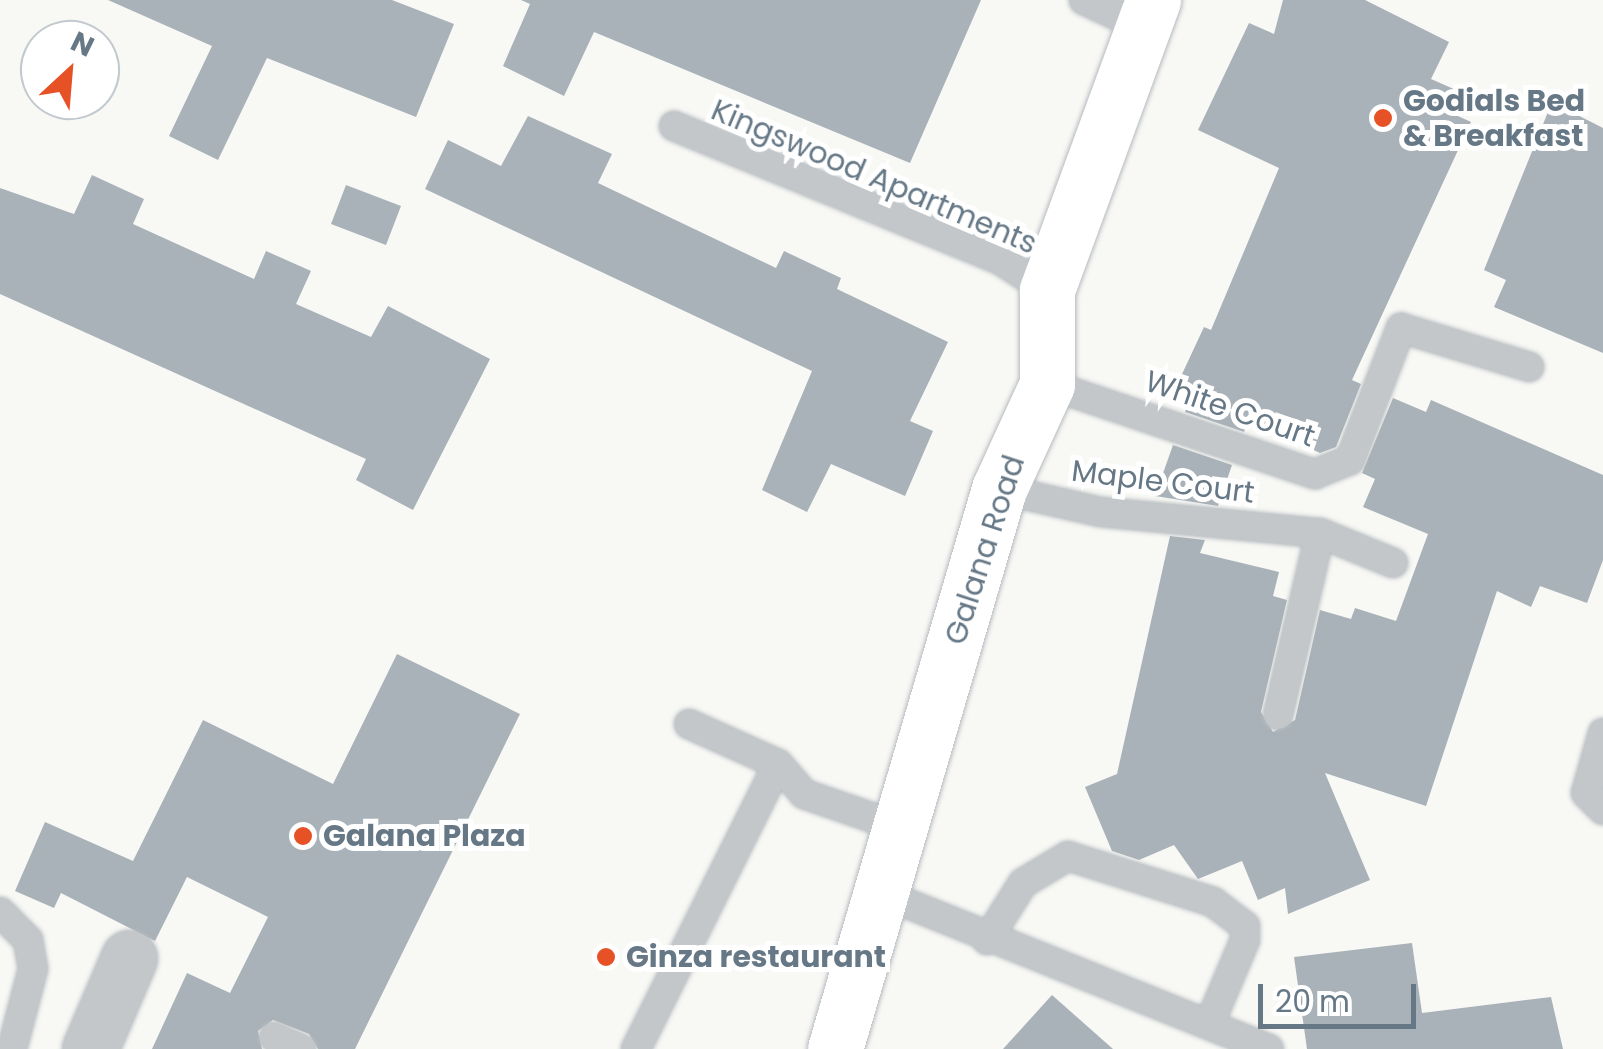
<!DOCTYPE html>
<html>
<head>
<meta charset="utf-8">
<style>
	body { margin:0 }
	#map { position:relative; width:1603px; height:1049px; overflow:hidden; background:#f8f8f5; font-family:Poppins,sans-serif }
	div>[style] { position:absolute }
	.building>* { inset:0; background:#a9b2b8 }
	.roads { filter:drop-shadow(0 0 2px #b5bbbf) drop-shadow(0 0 2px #b5bbbf) }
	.service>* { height:28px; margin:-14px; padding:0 14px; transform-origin:14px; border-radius:14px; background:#c3c7ca }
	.minor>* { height:55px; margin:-27.5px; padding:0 27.5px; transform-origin:27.5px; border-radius:27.5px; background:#c3c7ca }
	.secondary>* { height:55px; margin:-27.5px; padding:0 27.5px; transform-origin:27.5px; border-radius:27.5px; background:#fff }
	.dots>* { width:28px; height:28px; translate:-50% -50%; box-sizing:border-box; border:5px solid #fff; border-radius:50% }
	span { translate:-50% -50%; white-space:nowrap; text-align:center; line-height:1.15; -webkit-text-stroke:10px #fff; paint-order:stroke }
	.poi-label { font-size:30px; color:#667886; font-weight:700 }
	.left { translate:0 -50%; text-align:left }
	.street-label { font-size:30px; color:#667886 }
	.north { position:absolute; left:20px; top:20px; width:100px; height:100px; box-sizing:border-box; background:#fff; border:2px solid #c2c9cf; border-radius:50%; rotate:26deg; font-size:28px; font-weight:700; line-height:40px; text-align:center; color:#667886 }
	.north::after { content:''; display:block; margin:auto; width:35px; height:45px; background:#e65126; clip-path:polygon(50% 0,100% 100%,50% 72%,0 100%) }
	.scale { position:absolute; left:1258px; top:984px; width:158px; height:45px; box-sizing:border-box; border:5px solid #667886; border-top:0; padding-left:12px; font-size:30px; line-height:35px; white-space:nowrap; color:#667886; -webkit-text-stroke:8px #fff; paint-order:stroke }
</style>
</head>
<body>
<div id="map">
	<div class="building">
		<i style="clip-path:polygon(108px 0,392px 0,454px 24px,416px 117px,267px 58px,218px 160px,169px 136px,212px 46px)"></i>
		<i style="clip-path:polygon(521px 0,981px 0,910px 163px,594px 32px,564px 96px,503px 66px,530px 4px)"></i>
		<i style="clip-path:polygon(1283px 0,1365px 0,1449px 42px,1431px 79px,1456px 90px,1447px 111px,1471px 122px,1352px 380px,1361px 384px,1336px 447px,1320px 453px,1248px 420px,1244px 432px,1185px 412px,1192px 394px,1176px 387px,1204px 327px,1211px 330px,1279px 168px,1198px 130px,1249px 23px,1274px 34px)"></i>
		<i style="clip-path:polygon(1552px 102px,1603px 128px,1603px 353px,1494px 307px,1506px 280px,1484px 270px)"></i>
		<i style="clip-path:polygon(528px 116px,612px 154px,598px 183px,776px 268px,784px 251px,841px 278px,837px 289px,948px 342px,910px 421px,933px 431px,905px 496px,831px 464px,807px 512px,762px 490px,812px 371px,425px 189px,448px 140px,501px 166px)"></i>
		<i style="clip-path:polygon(92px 175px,144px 199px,133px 224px,254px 279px,266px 251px,311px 271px,296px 304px,371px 337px,388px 306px,490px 359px,413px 510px,356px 480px,366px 459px,0 294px,0 188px,74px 214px)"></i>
		<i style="clip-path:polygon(346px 185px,401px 206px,386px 245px,331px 224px)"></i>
		<i style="clip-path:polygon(1393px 398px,1426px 412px,1431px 400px,1603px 475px,1603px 560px,1587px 603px,1540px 586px,1531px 607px,1497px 591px,1426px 806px,1325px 773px,1370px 880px,1288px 914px,1285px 888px,1258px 900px,1242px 861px,1198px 879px,1174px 845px,1139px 860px,1112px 851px,1085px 787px,1117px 774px,1170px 536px,1205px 540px,1200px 553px,1279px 572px,1273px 596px,1287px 600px,1261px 712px,1273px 732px,1295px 720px,1320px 610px,1351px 619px,1355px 608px,1396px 621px,1428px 534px,1363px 507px,1375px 479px,1362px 473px)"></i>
		<i style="clip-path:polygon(1173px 445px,1232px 465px,1218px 506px,1155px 496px)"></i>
		<i style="clip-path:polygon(397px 654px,520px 714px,355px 1049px,318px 1049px,309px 1034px,273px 1020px,258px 1031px,262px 1049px,152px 1049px,187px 973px,230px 993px,268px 917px,187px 877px,155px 941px,61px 893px,54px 908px,15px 891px,45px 822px,133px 861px,203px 720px,333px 784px)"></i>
		<i style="clip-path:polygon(1412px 943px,1422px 1013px,1551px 997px,1563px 1049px,1307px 1049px,1294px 957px)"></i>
		<i style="clip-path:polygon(1052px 995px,1113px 1049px,1003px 1049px)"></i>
	</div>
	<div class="roads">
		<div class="service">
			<i style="left:1084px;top:0;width:66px;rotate:25deg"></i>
			<i style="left:674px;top:126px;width:351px;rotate:22.3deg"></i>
			<i style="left:999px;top:259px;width:57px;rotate:32.9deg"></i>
			<i style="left:1047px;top:384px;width:283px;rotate:18.6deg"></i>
			<i style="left:1315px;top:474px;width:38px;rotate:-22deg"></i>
			<i style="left:1350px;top:460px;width:142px;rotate:-68.9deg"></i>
			<i style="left:1401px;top:328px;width:134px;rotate:16.9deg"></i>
			<i style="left:999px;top:489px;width:105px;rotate:12.7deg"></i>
			<i style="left:1101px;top:512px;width:220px;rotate:5.5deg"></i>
			<i style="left:1320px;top:533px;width:79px;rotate:22.3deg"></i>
			<i style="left:1278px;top:715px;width:187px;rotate:-77deg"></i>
			<i style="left:689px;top:724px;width:98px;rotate:24.2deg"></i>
			<i style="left:778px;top:764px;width:40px;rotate:49deg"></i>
			<i style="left:804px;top:794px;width:104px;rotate:19.1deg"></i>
			<i style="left:1603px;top:733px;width:62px;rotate:105.8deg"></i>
			<i style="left:1586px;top:793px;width:24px;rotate:45deg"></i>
			<i style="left:881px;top:893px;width:418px;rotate:21.9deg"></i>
			<i style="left:0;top:912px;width:40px;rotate:45deg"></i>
			<i style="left:28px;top:940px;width:29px;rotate:80deg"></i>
			<i style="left:33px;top:969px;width:83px;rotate:104.7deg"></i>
			<i style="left:987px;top:940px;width:67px;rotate:-57.7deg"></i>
			<i style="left:1023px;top:883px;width:52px;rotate:-31deg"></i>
			<i style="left:1068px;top:856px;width:152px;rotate:17.6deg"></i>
			<i style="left:1213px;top:902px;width:40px;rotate:37deg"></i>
			<i style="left:1245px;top:926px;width:14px;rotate:90deg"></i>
			<i style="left:1245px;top:940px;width:92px;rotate:113deg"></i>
			<i style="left:274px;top:1037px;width:30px;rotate:24deg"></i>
			<i style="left:636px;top:1049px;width:318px;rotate:-63.5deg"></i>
		</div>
		<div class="minor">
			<i style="left:90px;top:1049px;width:99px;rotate:-66.8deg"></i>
		</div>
		<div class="secondary">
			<i style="left:835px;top:1049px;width:584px;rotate:-73.68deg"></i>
			<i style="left:999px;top:489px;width:115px;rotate:-65.4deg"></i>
			<i style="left:1047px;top:384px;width:94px;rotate:-90deg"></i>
			<i style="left:1047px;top:290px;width:309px;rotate:-69.9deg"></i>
		</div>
	</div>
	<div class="dots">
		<i style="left:1383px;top:118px;background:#e65126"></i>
		<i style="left:303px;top:836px;background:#e65126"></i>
		<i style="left:606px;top:957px;background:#e65126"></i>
	</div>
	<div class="poi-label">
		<span class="left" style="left:1403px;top:118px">Godials Bed<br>&amp; Breakfast</span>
		<span class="left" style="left:323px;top:836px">Galana Plaza</span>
		<span class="left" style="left:626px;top:957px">Ginza restaurant</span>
	</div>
	<div class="street-label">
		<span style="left:874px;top:177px;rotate:23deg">Kingswood Apartments</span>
		<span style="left:1230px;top:409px;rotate:19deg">White Court</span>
		<span style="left:1163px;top:482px;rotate:7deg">Maple Court</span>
		<span style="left:985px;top:550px;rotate:-72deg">Galana Road</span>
	</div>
	<div class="north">N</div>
	<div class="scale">20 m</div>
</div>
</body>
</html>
